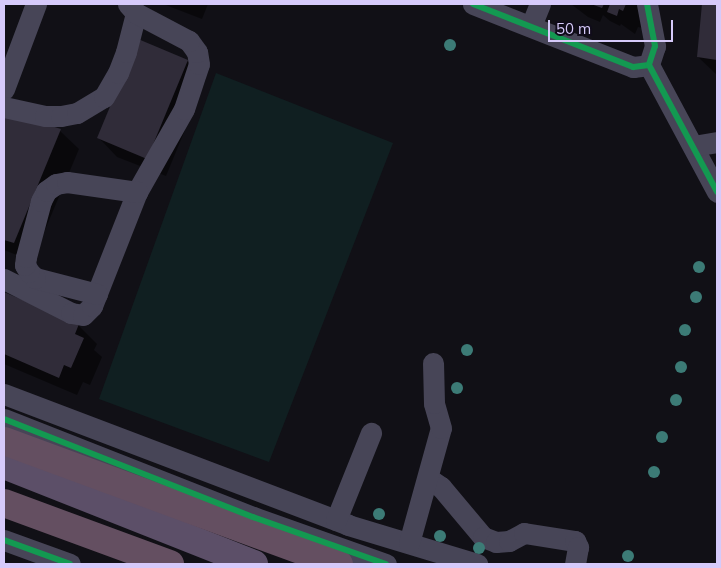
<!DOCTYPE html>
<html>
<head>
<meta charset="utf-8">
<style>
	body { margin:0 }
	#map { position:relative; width:721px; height:568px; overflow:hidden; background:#111016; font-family:Mulish,sans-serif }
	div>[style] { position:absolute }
	.green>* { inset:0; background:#101f21 }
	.shadow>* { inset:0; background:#0007 }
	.building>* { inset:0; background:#302c39 }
	.minor>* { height:21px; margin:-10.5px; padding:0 10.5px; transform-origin:10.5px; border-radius:10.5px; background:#474557 }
	.major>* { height:28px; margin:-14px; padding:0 14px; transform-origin:14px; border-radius:14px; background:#5c4f68 }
	.highway>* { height:28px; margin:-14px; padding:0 14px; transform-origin:14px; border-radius:14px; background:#644f61 }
	.cycleway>* { height:6px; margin:-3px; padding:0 3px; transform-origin:3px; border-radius:3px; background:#139951 }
	.trees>* { width:12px; height:12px; margin:-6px; border-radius:50%; background:#3c7b76 }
	span { translate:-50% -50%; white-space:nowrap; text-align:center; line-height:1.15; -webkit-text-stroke:5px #100c1a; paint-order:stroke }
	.frame { position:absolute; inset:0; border:5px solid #d6cafa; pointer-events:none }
	.scale { position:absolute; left:548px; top:20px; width:125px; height:22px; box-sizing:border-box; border:2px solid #d6cafa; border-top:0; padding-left:6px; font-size:15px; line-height:18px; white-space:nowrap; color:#d6cafa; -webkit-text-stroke:4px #100c1a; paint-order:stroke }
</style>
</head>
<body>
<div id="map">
	<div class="green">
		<i style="clip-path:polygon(216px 73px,393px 143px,269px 462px,99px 399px)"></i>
	</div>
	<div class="shadow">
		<i style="clip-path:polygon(163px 4px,208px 4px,202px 19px)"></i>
		<i style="clip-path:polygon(571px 4px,644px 4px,642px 28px,638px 27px,635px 34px,621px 24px,620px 26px,610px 21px,603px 15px,600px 22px,588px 17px)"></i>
		<i style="clip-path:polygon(704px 4px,717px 4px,717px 75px,698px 57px)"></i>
		<i style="clip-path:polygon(187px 61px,206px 79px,166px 176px,117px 157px,99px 138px)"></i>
		<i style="clip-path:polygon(4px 113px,60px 131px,79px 149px,32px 261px,4px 250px)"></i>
		<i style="clip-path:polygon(4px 293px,78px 325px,97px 344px,94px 350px,102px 357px,90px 385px,83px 382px,77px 395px,4px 364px)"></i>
	</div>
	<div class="building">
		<i style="clip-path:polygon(591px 4px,604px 4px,602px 8px)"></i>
		<i style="clip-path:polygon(610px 4px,626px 4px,623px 11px,619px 9px,617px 16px,607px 12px)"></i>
		<i style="clip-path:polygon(702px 4px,717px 4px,717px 60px,697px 57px)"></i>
		<i style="clip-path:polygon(138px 39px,188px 60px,147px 159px,97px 138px)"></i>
		<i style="clip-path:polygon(4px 111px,61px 129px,14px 243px,4px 240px)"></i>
		<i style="clip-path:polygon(4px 292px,79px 324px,75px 334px,84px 338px,71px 368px,64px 365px,59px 378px,4px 354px)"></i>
	</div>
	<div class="minor">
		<i style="left:473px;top:4px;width:172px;rotate:21.5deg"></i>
		<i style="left:633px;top:67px;width:16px;rotate:-7deg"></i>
		<i style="left:647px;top:4px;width:43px;rotate:79.2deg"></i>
		<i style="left:655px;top:46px;width:20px;rotate:108deg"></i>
		<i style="left:649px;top:65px;width:144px;rotate:61.8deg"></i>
		<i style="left:531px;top:26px;width:24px;rotate:-68deg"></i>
		<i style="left:4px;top:89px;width:91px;rotate:-69.4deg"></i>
		<i style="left:4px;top:107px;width:42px;rotate:12.4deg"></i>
		<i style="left:45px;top:116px;width:16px"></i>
		<i style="left:61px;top:116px;width:16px;rotate:-11deg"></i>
		<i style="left:77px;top:113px;width:31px;rotate:-31deg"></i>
		<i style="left:104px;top:97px;width:28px;rotate:-60deg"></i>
		<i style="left:118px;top:73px;width:22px;rotate:-69deg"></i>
		<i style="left:126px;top:52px;width:40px;rotate:-75.6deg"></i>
		<i style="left:136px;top:13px;width:12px;rotate:-132deg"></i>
		<i style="left:693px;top:146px;width:24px;rotate:-9deg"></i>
		<i style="left:4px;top:279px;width:75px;rotate:26.9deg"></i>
		<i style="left:71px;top:313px;width:12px;rotate:9deg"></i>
		<i style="left:83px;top:315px;width:13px;rotate:-45deg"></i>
		<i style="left:92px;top:306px;width:123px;rotate:-68.5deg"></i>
		<i style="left:137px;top:192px;width:95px;rotate:-60.5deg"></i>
		<i style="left:184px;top:109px;width:47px;rotate:-71.6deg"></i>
		<i style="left:199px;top:64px;width:12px;rotate:-99deg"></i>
		<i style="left:197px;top:52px;width:14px;rotate:-126deg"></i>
		<i style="left:189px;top:41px;width:60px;rotate:-152.2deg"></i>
		<i style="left:97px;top:294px;width:64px;rotate:-165.5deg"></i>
		<i style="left:35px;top:278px;width:8px;rotate:-135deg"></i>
		<i style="left:29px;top:272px;width:8px;rotate:-120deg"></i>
		<i style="left:25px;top:265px;width:8px;rotate:-83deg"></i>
		<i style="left:26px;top:257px;width:58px;rotate:-75deg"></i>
		<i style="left:41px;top:201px;width:11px;rotate:-63deg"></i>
		<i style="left:46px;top:191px;width:12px;rotate:-35deg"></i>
		<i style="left:56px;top:184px;width:11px;rotate:-10deg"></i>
		<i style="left:67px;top:182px;width:71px;rotate:8.1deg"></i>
		<i style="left:4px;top:394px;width:368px;rotate:20.8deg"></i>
		<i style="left:348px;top:525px;width:135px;rotate:16.8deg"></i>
		<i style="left:4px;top:419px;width:268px;rotate:21.5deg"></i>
		<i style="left:253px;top:517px;width:141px;rotate:19.5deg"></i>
		<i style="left:428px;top:478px;width:16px;rotate:35deg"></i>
		<i style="left:441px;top:487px;width:65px;rotate:50deg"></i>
		<i style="left:483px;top:537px;width:14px;rotate:21deg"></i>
		<i style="left:496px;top:542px;width:13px;rotate:-4deg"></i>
		<i style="left:509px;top:541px;width:17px;rotate:-28deg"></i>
		<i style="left:524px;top:533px;width:52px;rotate:8.9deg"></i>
		<i style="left:575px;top:541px;width:7px;rotate:63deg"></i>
		<i style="left:578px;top:547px;width:17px;rotate:100deg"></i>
		<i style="left:336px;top:520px;width:94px;rotate:-68.1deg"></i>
		<i style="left:4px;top:540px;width:70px;rotate:20deg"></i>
		<i style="left:409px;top:543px;width:119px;rotate:-74.5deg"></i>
		<i style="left:441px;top:428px;width:26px;rotate:-106deg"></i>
		<i style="left:434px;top:403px;width:40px;rotate:-91.4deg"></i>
	</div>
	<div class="major">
		<i style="left:4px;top:465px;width:269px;rotate:21.6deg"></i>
	</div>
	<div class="highway">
		<i style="left:4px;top:441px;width:357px;rotate:20.2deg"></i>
		<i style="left:4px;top:503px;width:177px;rotate:20.2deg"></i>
	</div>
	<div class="cycleway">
		<i style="left:473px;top:4px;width:172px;rotate:21.5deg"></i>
		<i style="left:633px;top:67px;width:16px;rotate:-7deg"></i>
		<i style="left:647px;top:4px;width:43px;rotate:79.2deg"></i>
		<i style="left:655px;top:46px;width:20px;rotate:108deg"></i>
		<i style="left:649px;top:65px;width:144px;rotate:61.8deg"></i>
		<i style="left:4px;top:419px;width:268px;rotate:21.5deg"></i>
		<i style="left:253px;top:517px;width:141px;rotate:19.5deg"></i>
		<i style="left:4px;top:540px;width:70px;rotate:20deg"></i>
	</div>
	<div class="trees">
		<i style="left:450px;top:45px"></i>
		<i style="left:699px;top:267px"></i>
		<i style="left:696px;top:297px"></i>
		<i style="left:685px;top:330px"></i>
		<i style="left:467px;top:350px"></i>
		<i style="left:681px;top:367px"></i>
		<i style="left:457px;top:388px"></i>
		<i style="left:676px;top:400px"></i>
		<i style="left:662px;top:437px"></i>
		<i style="left:654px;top:472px"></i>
		<i style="left:379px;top:514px"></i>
		<i style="left:440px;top:536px"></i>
		<i style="left:479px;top:548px"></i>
		<i style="left:628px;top:556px"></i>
	</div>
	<div class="frame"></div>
	<div class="scale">50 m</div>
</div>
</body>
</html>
